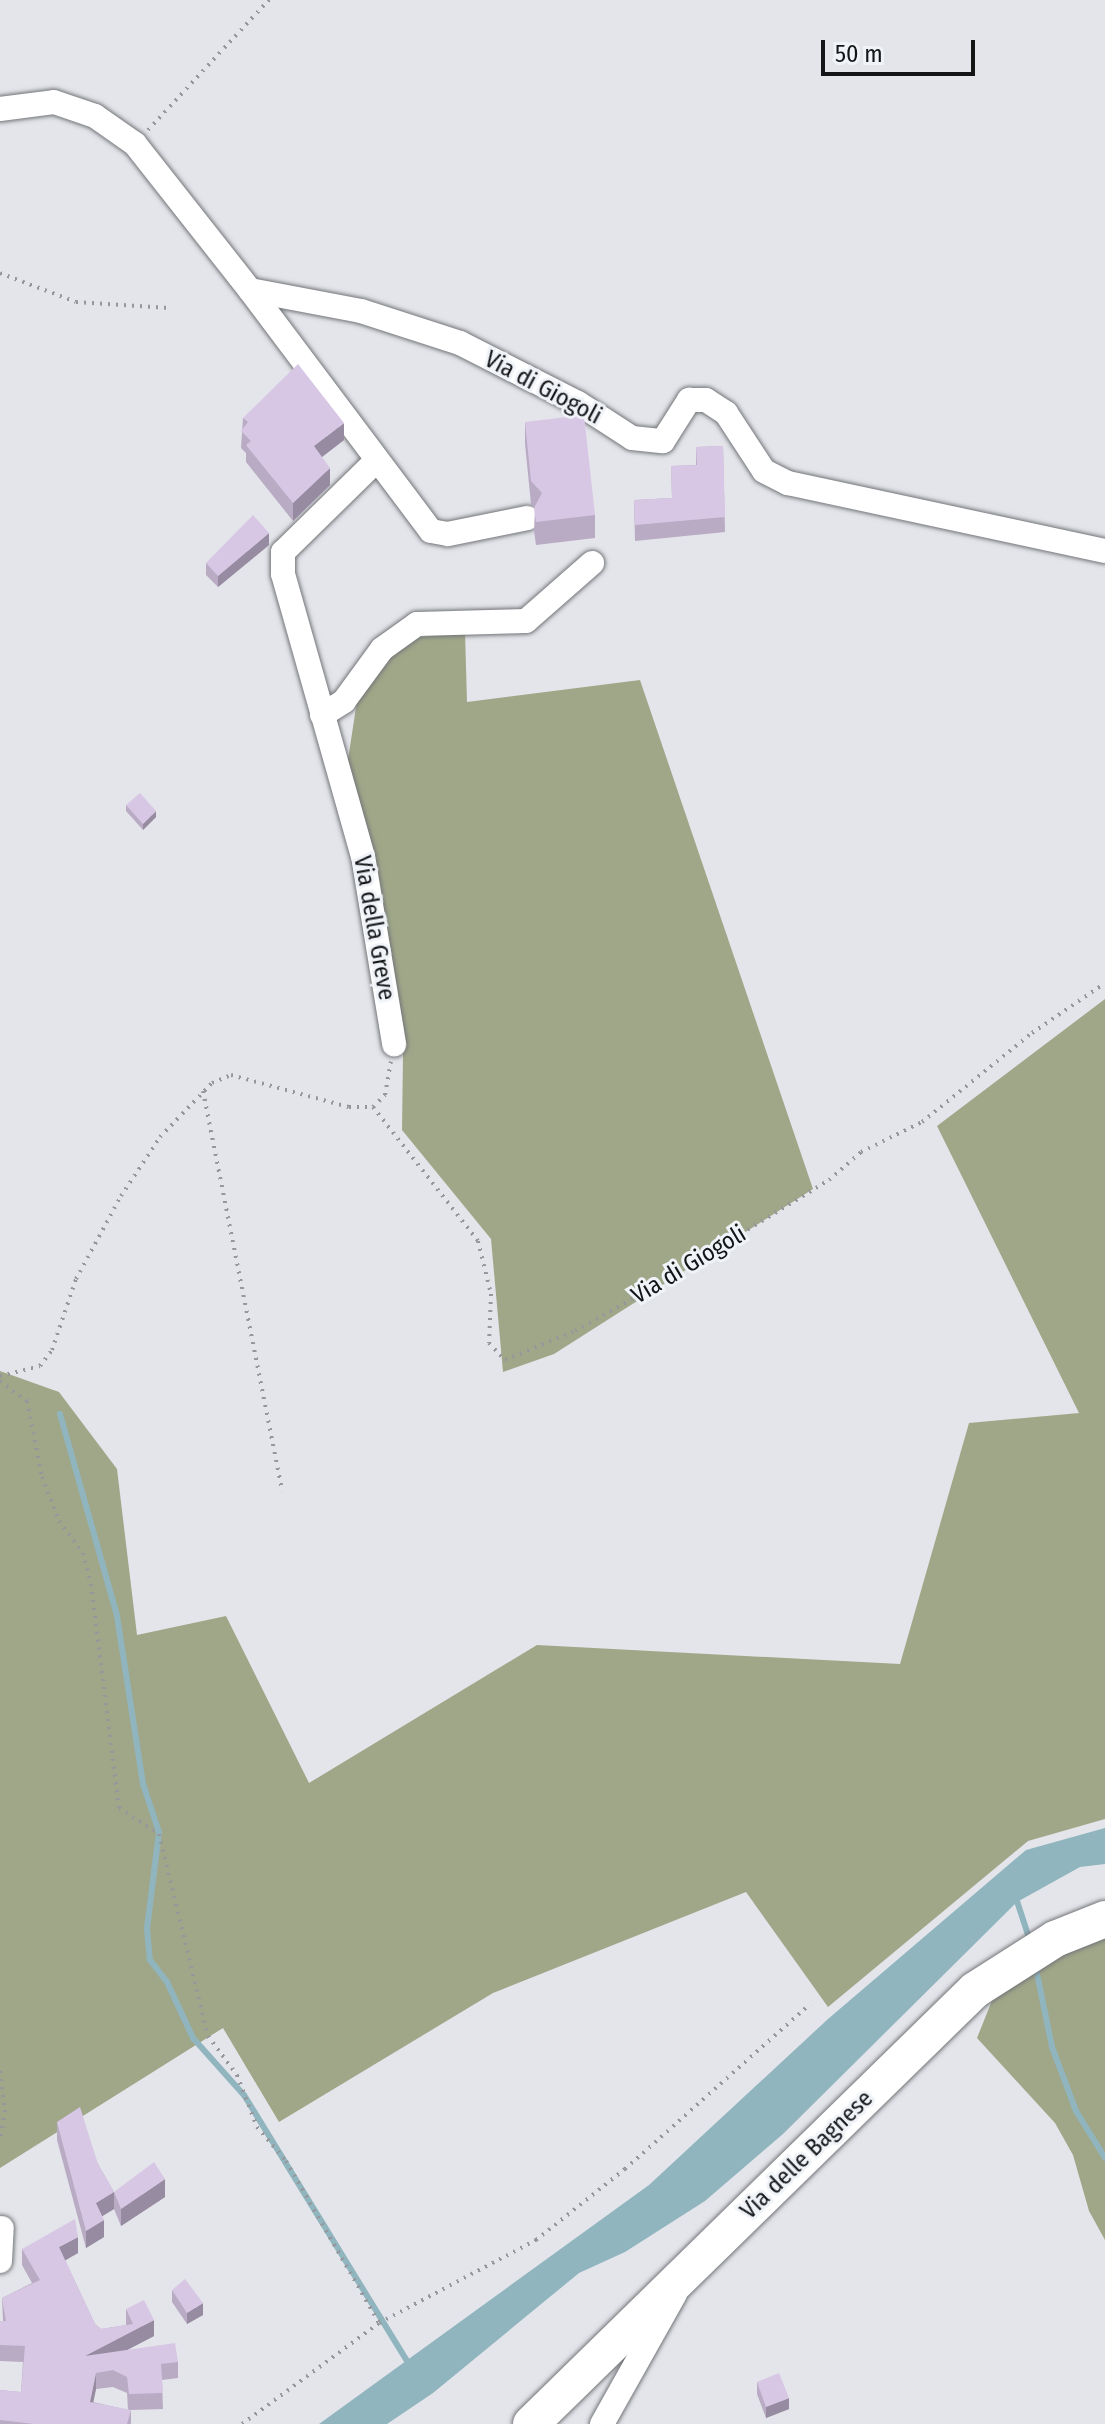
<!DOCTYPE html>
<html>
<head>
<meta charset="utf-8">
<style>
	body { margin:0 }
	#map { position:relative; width:1105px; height:2424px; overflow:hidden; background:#e3e5ea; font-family:"Fira Sans Condensed",sans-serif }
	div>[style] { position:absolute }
	.forest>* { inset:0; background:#a0a789 }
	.water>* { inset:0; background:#90b5bf }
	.stream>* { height:6px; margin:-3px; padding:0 3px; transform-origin:3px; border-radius:3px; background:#90b5bf }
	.path>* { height:4px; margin-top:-2px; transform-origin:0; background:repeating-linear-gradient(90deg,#95979b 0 2px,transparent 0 8px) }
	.roads { filter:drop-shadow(0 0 2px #737579) drop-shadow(0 0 2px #737579) }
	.minor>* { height:24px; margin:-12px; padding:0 12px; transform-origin:12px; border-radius:12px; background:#fff }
	.secondary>* { height:36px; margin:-18px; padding:0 18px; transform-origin:18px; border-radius:18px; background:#fff }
	.wall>* { inset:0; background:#b9abc4 }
	.shaded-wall>* { inset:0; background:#968ba0 }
	.building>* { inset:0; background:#d7c7e4 }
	span { translate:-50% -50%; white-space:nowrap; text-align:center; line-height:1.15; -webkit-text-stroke:6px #f0f3f8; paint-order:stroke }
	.street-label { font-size:24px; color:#141517 }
	.scale { position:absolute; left:821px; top:40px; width:154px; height:36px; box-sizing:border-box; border:4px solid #141517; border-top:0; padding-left:10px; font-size:24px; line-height:28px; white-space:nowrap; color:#141517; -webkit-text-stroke:6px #f0f3f8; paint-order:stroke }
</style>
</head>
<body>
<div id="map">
	<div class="forest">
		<i style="clip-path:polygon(465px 632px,467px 702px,640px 680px,813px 1189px,554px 1354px,503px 1372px,491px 1239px,402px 1130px,403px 1054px,347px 766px,359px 688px,412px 638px)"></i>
		<i style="clip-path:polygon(1105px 999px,1105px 1819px,1028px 1841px,828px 2007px,746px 1892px,493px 1993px,279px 2122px,223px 2028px,0 2168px,0 1371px,59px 1392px,117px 1469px,137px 1635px,226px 1616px,309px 1783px,537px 1645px,900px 1664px,969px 1423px,1079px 1413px,937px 1126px)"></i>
		<i style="clip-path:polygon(1105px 1930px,1105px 2240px,1089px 2211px,1073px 2155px,1055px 2123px,977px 2038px,995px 1993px)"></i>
	</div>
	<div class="water">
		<i style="clip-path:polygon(1105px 1828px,1105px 1864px,1080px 1867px,1017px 1902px,783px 2134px,705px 2201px,625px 2252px,579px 2273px,433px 2393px,387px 2424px,319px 2424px,649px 2185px,828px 2019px,1026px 1850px)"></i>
	</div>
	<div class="stream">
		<i style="left:60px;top:1414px;width:210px;rotate:74.2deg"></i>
		<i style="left:117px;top:1616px;width:170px;rotate:81.2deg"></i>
		<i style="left:143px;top:1784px;width:51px;rotate:71.6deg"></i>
		<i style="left:159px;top:1832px;width:97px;rotate:97.1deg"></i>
		<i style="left:147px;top:1928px;width:32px;rotate:85deg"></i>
		<i style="left:150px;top:1960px;width:28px;rotate:52deg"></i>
		<i style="left:167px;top:1982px;width:62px;rotate:65.1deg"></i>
		<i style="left:193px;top:2038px;width:76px;rotate:48.2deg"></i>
		<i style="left:244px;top:2095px;width:318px;rotate:58.5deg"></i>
		<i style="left:1015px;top:1895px;width:48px;rotate:71.9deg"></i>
		<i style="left:1035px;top:1964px;width:85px;rotate:78.4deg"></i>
		<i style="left:1052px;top:2047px;width:68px;rotate:69.4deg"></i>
		<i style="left:1076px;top:2111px;width:55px;rotate:58.3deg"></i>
	</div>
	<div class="path">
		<i style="left:148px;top:130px;width:178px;rotate:-47.1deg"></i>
		<i style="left:0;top:273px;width:81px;rotate:20.9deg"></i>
		<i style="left:76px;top:302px;width:93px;rotate:3.7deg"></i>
		<i style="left:203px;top:1091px;width:408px;rotate:78.8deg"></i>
		<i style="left:373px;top:1107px;width:170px;rotate:51.9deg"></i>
		<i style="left:478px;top:1241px;width:55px;rotate:76.2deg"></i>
		<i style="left:491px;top:1294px;width:49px;rotate:92.3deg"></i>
		<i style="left:489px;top:1343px;width:23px;rotate:47deg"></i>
		<i style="left:505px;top:1360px;width:76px;rotate:-22.5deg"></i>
		<i style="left:575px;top:1331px;width:80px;rotate:-29.1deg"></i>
		<i style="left:645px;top:1292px;width:215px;rotate:-31.3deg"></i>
		<i style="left:829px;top:1180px;width:43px;rotate:-41.2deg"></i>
		<i style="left:861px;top:1152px;width:68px;rotate:-26.2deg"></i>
		<i style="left:922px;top:1122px;width:141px;rotate:-39deg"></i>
		<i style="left:1032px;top:1033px;width:88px;rotate:-34.4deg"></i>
		<i style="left:0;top:1376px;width:41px;rotate:-14deg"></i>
		<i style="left:40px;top:1366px;width:20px;rotate:-53deg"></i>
		<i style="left:52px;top:1350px;width:75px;rotate:-71.3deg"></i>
		<i style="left:76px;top:1279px;width:94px;rotate:-61.5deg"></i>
		<i style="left:121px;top:1196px;width:71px;rotate:-56.5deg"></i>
		<i style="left:160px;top:1137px;width:75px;rotate:-46.1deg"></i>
		<i style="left:212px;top:1083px;width:21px;rotate:-23deg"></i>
		<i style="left:231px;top:1075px;width:122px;rotate:15.2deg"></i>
		<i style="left:349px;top:1107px;width:24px"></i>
		<i style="left:373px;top:1107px;width:17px;rotate:-45deg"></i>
		<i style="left:385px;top:1095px;width:34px;rotate:-80deg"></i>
		<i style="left:0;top:1381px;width:34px;rotate:37deg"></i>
		<i style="left:27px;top:1401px;width:77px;rotate:78.8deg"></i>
		<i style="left:42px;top:1477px;width:47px;rotate:68.9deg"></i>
		<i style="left:59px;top:1521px;width:40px;rotate:53deg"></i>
		<i style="left:83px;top:1553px;width:32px;rotate:76deg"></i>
		<i style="left:91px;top:1584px;width:226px;rotate:82.9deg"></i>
		<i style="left:119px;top:1808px;width:48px;rotate:33deg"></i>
		<i style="left:159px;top:1834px;width:208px;rotate:76.4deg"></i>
		<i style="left:208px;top:2036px;width:49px;rotate:53.4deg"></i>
		<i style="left:237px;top:2075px;width:56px;rotate:69deg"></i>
		<i style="left:257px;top:2127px;width:45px;rotate:49.5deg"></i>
		<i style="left:286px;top:2161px;width:187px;rotate:60.1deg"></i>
		<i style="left:0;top:2071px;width:39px;rotate:83deg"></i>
		<i style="left:5px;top:2110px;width:30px;rotate:99deg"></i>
		<i style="left:242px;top:2424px;width:170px;rotate:-36.4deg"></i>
		<i style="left:379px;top:2323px;width:178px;rotate:-27.9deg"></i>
		<i style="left:536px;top:2240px;width:114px;rotate:-38.6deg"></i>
		<i style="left:625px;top:2169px;width:248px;rotate:-41.7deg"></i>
	</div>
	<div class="roads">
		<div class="minor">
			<i style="left:0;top:109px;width:54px;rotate:-7.4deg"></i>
			<i style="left:54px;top:102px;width:43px;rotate:18.9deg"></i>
			<i style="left:95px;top:116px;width:49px;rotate:35deg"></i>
			<i style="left:135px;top:144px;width:186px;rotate:51.8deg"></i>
			<i style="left:250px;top:290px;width:113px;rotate:10.7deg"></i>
			<i style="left:361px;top:311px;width:104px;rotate:17.9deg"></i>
			<i style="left:460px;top:343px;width:132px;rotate:27deg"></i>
			<i style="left:578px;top:403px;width:64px;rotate:32.9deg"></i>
			<i style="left:632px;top:438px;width:31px;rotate:6deg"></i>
			<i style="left:663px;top:441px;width:49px;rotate:-57.6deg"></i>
			<i style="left:689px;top:400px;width:17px"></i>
			<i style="left:706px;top:400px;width:24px;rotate:33deg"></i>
			<i style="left:726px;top:413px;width:69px;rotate:56.8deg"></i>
			<i style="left:764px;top:471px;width:27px;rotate:27deg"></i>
			<i style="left:788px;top:483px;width:324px;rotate:12.1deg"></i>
			<i style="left:250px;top:290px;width:301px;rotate:53.1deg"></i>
			<i style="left:431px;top:531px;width:17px;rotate:10deg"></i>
			<i style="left:448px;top:534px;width:81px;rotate:-11.4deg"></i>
			<i style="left:376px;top:461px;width:130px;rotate:135.6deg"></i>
			<i style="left:283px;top:552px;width:22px;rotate:90deg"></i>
			<i style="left:283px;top:574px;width:293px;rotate:74.2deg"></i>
			<i style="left:363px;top:856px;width:191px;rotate:80.6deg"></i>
			<i style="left:322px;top:715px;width:26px;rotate:-32deg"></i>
			<i style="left:344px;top:701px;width:64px;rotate:-53.8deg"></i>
			<i style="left:382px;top:649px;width:43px;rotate:-35.5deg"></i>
			<i style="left:417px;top:624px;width:109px;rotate:-1.6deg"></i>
			<i style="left:526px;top:621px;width:88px;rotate:-41.3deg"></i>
			<i style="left:0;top:2261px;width:33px;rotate:-87deg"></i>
			<i style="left:602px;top:2424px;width:149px;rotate:-60.7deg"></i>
		</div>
		<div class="secondary">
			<i style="left:531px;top:2424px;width:621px;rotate:-44.35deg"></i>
			<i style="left:975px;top:1990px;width:95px;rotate:-32.5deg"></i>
			<i style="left:1055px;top:1939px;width:54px;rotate:-21.8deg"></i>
		</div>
	</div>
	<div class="wall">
		<i style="clip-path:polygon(243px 418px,344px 440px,322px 457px,330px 485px,293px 521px,246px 462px,246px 453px,241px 448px)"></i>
		<i style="clip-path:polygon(525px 422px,595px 515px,595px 538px,536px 545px,534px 531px,535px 508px,531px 504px,525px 444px)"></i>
		<i style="clip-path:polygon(723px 446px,725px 532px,635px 541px,634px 500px,672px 498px,671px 466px,696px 465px,696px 447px)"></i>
		<i style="clip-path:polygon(269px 545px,218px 587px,206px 575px,206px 563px)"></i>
		<i style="clip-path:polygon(126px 805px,156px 817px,143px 830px,126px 811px)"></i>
		<i style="clip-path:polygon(57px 2122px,98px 2164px,114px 2192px,165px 2197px,121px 2226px,114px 2209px,102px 2216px,104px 2237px,86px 2248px,57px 2140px)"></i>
		<i style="clip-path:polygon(evenodd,22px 2249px,78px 2253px,65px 2260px,95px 2324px,101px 2329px,126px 2325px,126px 2309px,154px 2336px,127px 2350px,178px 2362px,178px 2378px,162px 2380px,163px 2409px,131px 2410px,131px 2424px,0 2424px,0 2390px,21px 2392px,23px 2362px,0 2361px,0 2321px,3px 2321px,2px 2298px,32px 2283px,22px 2265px,22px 2249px,113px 2387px,127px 2393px,128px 2410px,93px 2402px,96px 2389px,113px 2387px)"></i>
		<i style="clip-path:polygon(172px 2290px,203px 2315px,187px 2324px,172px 2302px)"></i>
		<i style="clip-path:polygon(757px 2382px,789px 2409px,766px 2418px,757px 2394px)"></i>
	</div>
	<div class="shaded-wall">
		<i style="clip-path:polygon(344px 423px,344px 440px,314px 463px,314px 446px)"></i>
		<i style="clip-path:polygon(330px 468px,330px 485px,293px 521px,293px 503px)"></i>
		<i style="clip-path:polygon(269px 533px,269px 545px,218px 587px,218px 576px)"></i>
		<i style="clip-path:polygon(156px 811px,156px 817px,143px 830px,143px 824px)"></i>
		<i style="clip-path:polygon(165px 2179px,165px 2197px,121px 2226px,121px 2209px)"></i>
		<i style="clip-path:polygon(114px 2192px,114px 2209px,96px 2220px,96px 2203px)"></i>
		<i style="clip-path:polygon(104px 2220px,104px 2237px,86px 2248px,86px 2231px)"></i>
		<i style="clip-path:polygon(78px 2237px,78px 2253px,59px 2264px,59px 2247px)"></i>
		<i style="clip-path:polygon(203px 2303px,203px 2315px,187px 2324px,187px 2313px)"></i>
		<i style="clip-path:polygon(154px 2320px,154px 2336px,85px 2372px,85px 2356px)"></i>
		<i style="clip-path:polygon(96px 2373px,96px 2389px,90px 2418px,90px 2402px)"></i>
		<i style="clip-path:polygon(789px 2398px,789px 2409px,766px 2418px,766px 2407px)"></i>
	</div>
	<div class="building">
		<i style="clip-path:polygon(298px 364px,344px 423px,314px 446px,330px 468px,293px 503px,246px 445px,251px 441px,241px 431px,248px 422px,243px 418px)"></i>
		<i style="clip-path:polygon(584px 415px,595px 515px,536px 522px,534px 508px,542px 493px,531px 481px,525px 422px)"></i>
		<i style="clip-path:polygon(723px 446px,725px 517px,635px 525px,634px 500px,672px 498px,671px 466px,697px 465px,696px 447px)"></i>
		<i style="clip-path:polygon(253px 515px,269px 533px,218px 576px,206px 563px)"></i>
		<i style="clip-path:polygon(140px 793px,156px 811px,143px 824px,126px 805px)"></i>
		<i style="clip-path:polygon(80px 2107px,98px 2164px,114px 2192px,154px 2162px,165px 2179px,121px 2209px,114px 2192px,96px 2203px,104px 2220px,86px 2231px,57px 2122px)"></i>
		<i style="clip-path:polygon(75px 2219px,78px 2237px,59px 2247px,95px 2324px,101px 2329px,133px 2324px,126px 2309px,144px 2300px,154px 2320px,85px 2356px,175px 2343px,178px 2362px,161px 2364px,163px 2393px,129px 2394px,127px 2377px,113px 2370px,96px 2373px,90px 2402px,131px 2410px,127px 2424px,34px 2424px,0 2420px,0 2390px,21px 2392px,25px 2346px,0 2345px,0 2321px,6px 2321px,2px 2298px,40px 2280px,22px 2249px)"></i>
		<i style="clip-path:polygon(185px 2279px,203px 2303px,187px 2313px,172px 2290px)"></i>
		<i style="clip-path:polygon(779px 2373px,789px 2398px,766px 2407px,757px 2382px)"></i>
	</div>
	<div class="street-label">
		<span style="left:543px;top:388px;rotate:28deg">Via di Giogoli</span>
		<span style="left:374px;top:928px;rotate:80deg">Via della Greve</span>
		<span style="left:689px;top:1265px;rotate:-31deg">Via di Giogoli</span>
		<span style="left:807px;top:2155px;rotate:-44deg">Via delle Bagnese</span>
	</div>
	<div class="scale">50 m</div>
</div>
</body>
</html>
